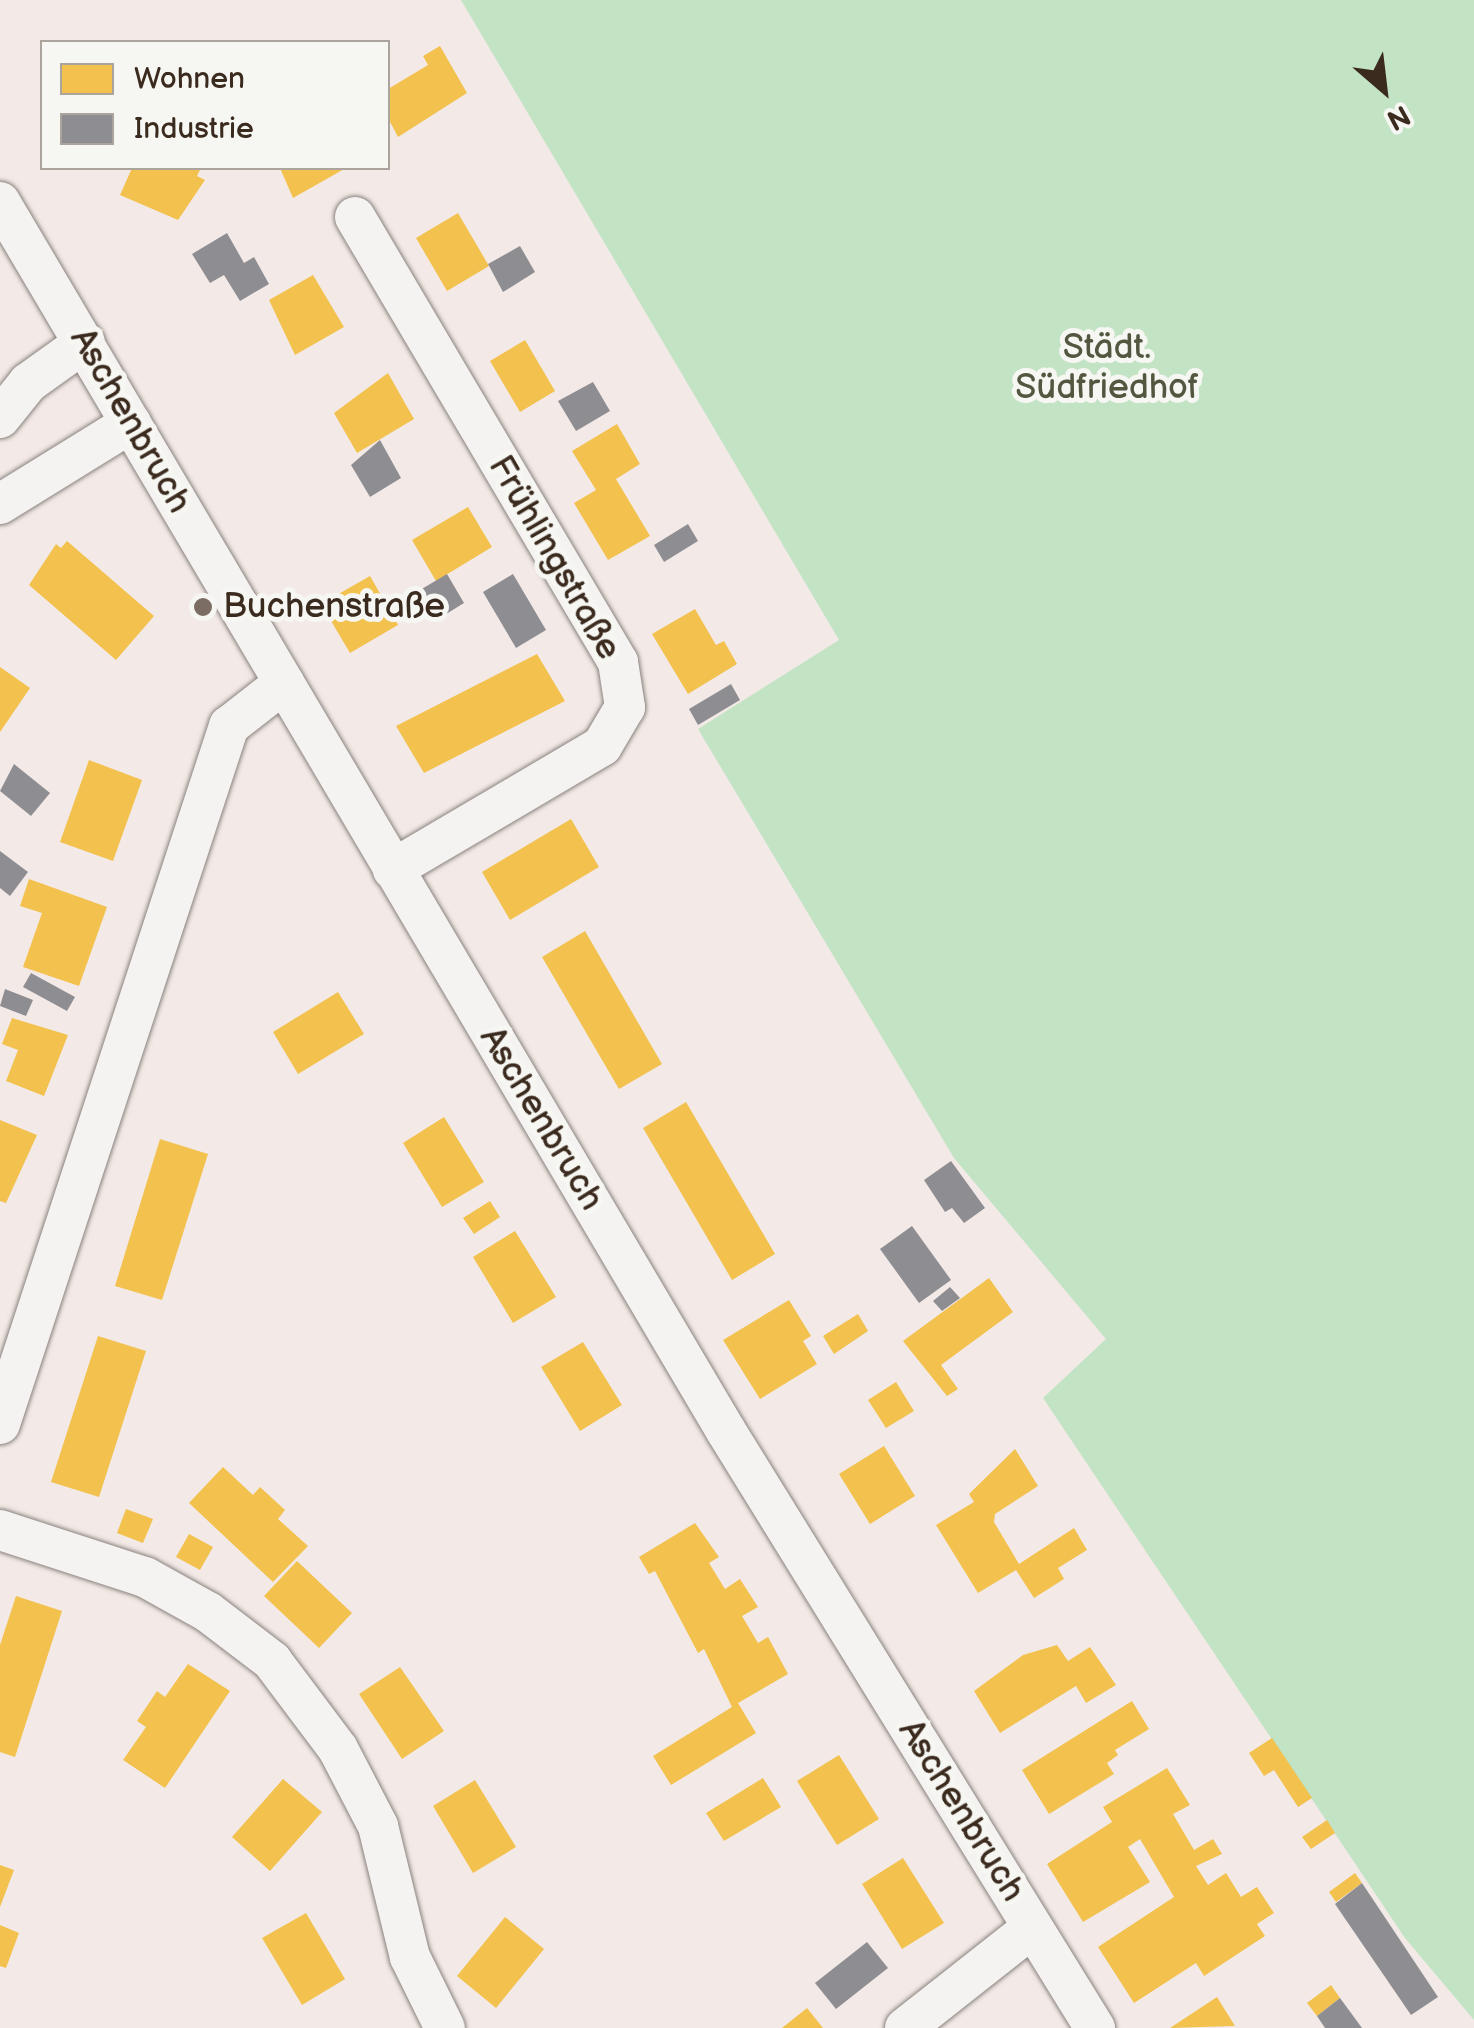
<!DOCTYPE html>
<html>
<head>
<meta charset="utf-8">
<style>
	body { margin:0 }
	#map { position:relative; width:1474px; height:2028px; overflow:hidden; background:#f3eae7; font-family:"Balsamiq Sans",sans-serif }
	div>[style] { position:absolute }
	.green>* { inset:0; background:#c2e3c4 }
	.homes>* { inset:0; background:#f2c14e }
	.industry>* { inset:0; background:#8d8d92 }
	.roads { filter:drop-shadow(0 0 2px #89827d) drop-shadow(0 0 2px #89827d) }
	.minor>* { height:40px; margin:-20px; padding:0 20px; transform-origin:20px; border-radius:20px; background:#f5f3f1 }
	.dots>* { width:28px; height:28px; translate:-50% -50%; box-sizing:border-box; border:5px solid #f6f6f2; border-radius:50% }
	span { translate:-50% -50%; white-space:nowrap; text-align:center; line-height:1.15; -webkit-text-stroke:10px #f6f6f2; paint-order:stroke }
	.park-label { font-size:35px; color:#535740 }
	.street-label { font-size:35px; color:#3b2a1e }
	.poi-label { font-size:35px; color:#3b2a1e }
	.left { translate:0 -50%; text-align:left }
	.legend { position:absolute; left:40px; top:40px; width:350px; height:130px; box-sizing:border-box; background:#f6f6f2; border:2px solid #aba49d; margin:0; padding:12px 18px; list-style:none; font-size:30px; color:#3b2a1e }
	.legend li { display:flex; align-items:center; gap:20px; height:50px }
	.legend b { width:50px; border:2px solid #aba49d }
	.north { position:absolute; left:1334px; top:40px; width:100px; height:100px; -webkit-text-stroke:8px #f6f6f2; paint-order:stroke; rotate:152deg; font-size:28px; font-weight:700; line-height:40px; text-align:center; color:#3b2a1e }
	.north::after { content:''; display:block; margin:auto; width:35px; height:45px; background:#3b2a1e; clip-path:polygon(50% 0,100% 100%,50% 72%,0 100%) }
</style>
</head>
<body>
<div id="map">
	<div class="green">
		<i style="clip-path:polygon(461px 0,1474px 0,1474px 2020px,1405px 1938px,1043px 1398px,1106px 1339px,954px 1158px,698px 729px,839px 640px)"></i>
	</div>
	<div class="homes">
		<i style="clip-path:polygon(440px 46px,467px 93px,398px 137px,388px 118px,388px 89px,428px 65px,423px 56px)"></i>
		<i style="clip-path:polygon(132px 168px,201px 168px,197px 176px,205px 180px,178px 220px,120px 195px)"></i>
		<i style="clip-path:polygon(280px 168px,346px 168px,293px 198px)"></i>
		<i style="clip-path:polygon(458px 213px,489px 266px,447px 291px,416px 238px)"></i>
		<i style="clip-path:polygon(313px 275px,344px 327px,295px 355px,269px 300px)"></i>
		<i style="clip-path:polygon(525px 340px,555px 391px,520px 412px,490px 361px)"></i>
		<i style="clip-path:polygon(388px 373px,414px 419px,357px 453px,334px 413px)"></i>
		<i style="clip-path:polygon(617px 424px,640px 464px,616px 479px,650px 536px,608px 560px,574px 503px,596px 490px,572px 451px)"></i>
		<i style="clip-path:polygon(468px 507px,492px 547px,436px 581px,412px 540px)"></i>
		<i style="clip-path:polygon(67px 541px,154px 616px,116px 660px,29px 585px,56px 544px,61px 548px)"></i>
		<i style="clip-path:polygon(370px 576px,398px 625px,350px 653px,321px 604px)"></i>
		<i style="clip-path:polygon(695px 609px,716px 645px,724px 641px,737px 664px,688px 694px,652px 634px)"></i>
		<i style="clip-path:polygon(537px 654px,565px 701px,424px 773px,396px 726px)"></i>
		<i style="clip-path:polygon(0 667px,30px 688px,0 732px)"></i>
		<i style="clip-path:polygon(89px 760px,142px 780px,113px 861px,60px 842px)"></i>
		<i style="clip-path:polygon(571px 819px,599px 867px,510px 920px,482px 872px)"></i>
		<i style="clip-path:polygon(29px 879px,107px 907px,79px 986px,23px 967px,42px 913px,20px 906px)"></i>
		<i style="clip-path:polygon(585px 931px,662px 1064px,619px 1089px,542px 957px)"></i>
		<i style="clip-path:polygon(338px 992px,364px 1034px,298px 1074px,273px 1032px)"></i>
		<i style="clip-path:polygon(12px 1018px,68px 1035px,44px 1096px,6px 1081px,18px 1050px,2px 1044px)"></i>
		<i style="clip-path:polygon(686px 1102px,775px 1254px,732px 1280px,643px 1128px)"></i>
		<i style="clip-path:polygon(444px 1117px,484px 1182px,442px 1207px,403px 1143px)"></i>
		<i style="clip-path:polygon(0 1120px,37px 1135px,6px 1203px,0 1201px)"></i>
		<i style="clip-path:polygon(160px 1139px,208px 1154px,162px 1300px,115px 1286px)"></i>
		<i style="clip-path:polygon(490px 1201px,500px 1217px,474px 1234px,463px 1218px)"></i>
		<i style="clip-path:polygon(515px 1231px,556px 1297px,513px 1323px,473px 1257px)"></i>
		<i style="clip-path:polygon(989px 1278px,1013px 1312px,941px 1365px,958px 1389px,947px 1396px,903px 1341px)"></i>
		<i style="clip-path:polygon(789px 1300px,811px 1336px,803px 1341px,817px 1364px,760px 1399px,723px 1340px)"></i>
		<i style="clip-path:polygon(858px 1314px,868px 1331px,834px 1354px,823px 1336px)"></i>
		<i style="clip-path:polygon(98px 1336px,146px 1351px,99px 1497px,51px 1482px)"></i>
		<i style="clip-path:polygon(583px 1342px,622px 1405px,580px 1431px,541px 1367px)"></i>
		<i style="clip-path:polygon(896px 1382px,914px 1411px,886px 1428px,868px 1400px)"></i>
		<i style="clip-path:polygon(884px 1446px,915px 1496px,870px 1524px,839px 1474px)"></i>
		<i style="clip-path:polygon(1015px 1449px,1038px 1486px,995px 1514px,994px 1522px,1019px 1564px,1074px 1528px,1087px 1550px,1058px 1568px,1064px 1579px,1034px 1598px,1016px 1570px,978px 1593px,936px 1525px,974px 1502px,969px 1494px)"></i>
		<i style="clip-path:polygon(223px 1467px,253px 1495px,260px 1487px,285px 1510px,278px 1519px,308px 1546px,273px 1582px,189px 1503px)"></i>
		<i style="clip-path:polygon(126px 1509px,153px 1519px,143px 1543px,117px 1533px)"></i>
		<i style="clip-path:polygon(695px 1523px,719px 1557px,709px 1563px,725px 1589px,740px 1579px,758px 1607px,742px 1616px,758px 1643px,768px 1637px,788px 1674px,738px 1703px,756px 1733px,671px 1785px,653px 1756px,732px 1707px,704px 1649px,698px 1653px,655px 1571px,649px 1574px,639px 1557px)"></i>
		<i style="clip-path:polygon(189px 1534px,213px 1547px,200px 1570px,176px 1557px)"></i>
		<i style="clip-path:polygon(297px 1561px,352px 1613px,319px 1648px,264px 1596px)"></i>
		<i style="clip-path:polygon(16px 1596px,62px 1611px,15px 1757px,0 1752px,0 1645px)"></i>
		<i style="clip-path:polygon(1057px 1645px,1068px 1661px,1090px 1647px,1116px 1685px,1086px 1703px,1076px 1686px,1000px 1733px,974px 1691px,1023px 1655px)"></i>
		<i style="clip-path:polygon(188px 1664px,230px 1691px,165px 1788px,123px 1760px,146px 1727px,137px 1721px,157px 1691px,165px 1697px)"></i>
		<i style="clip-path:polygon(400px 1667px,444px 1731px,402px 1759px,359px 1694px)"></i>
		<i style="clip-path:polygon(1132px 1701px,1149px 1729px,1115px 1750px,1118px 1755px,1107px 1763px,1114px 1774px,1049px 1814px,1022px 1770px)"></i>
		<i style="clip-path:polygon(1272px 1738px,1312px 1798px,1298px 1807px,1274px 1770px,1264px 1776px,1249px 1753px)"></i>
		<i style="clip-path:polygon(839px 1755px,879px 1819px,837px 1845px,797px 1781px)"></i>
		<i style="clip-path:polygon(1167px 1768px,1190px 1805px,1173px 1814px,1194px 1850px,1213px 1839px,1222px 1854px,1196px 1866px,1208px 1885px,1226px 1873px,1241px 1897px,1257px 1887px,1274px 1913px,1257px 1924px,1265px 1936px,1204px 1976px,1196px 1963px,1134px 2003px,1098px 1947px,1174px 1897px,1140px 1839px,1128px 1847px,1150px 1882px,1083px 1922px,1047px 1864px,1112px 1822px,1103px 1807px)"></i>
		<i style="clip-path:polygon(763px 1778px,781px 1807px,724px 1841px,706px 1813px)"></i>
		<i style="clip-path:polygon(283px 1779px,322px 1812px,270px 1871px,232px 1837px)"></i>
		<i style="clip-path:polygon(475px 1780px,516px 1847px,473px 1873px,433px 1806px)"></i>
		<i style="clip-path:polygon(1327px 1820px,1335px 1833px,1311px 1849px,1302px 1837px)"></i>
		<i style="clip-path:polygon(903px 1858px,944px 1923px,902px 1949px,862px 1884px)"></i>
		<i style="clip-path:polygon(0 1865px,14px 1870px,0 1907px)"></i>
		<i style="clip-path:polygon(1355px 1873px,1362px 1883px,1336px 1902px,1329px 1892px)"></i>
		<i style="clip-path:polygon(306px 1913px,345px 1979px,302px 2005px,262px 1938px)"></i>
		<i style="clip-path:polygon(505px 1917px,544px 1949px,496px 2008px,457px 1976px)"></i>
		<i style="clip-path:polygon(0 1925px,19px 1933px,6px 1968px,0 1966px)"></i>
		<i style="clip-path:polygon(1331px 1985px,1340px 1998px,1317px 2016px,1307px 2003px)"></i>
		<i style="clip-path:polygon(1217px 1997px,1235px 2026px,1170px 2028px)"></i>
		<i style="clip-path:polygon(807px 2008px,823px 2028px,782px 2028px)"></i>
	</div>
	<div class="industry">
		<i style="clip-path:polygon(227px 233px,244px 263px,254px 257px,269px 284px,240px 301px,224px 275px,210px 283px,192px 254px)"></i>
		<i style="clip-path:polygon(520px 246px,535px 272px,503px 292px,488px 264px)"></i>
		<i style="clip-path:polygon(593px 382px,610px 411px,576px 431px,558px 401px)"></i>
		<i style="clip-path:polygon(380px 440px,401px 478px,370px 497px,351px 465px)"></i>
		<i style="clip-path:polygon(688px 524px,698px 541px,664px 562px,654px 545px)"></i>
		<i style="clip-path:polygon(447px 574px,464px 603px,438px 619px,420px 590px)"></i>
		<i style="clip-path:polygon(513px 574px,546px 630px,516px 648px,483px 592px)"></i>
		<i style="clip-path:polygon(731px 684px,740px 700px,698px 725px,689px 709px)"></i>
		<i style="clip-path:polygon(14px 764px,50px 793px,31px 816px,0 791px)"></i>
		<i style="clip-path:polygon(0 851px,28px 872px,10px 896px,0 888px)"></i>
		<i style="clip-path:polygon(31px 973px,75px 997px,67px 1011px,23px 987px)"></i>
		<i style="clip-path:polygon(5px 989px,33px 1000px,26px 1016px,0 1006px)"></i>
		<i style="clip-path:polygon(951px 1161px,985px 1208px,964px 1223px,952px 1208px,945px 1212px,924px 1180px)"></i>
		<i style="clip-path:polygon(912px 1226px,951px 1280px,919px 1303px,880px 1249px)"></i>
		<i style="clip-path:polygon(950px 1287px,960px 1298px,942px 1311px,933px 1301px)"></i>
		<i style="clip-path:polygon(1362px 1883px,1438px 1997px,1411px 2015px,1335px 1904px)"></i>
		<i style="clip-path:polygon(867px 1942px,888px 1968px,836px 2009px,815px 1983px)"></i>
		<i style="clip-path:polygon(1340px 1998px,1362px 2028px,1325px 2028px,1317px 2016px)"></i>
	</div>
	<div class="roads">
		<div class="minor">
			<i style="left:0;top:202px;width:1427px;rotate:59.43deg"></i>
			<i style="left:726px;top:1431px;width:702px;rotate:58.28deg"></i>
			<i style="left:355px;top:217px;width:517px;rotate:59.42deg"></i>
			<i style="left:618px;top:662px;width:46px;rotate:81.2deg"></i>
			<i style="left:625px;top:707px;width:45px;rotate:120.5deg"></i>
			<i style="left:602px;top:746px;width:243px;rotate:149.5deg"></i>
			<i style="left:0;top:418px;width:45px;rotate:-51.3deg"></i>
			<i style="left:28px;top:383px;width:70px;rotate:-35.7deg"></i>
			<i style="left:0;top:504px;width:154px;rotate:-31.7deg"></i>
			<i style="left:0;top:1424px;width:735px;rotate:-71.84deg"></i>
			<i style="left:229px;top:726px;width:70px;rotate:-38deg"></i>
			<i style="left:0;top:1530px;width:152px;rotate:18deg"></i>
			<i style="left:145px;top:1577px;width:72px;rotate:29.1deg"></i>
			<i style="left:208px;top:1612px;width:81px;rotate:37.4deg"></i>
			<i style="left:272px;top:1661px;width:110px;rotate:53.1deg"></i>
			<i style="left:338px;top:1749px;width:87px;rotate:62.5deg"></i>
			<i style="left:378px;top:1826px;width:135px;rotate:76.3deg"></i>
			<i style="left:410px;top:1957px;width:79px;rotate:63.8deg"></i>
			<i style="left:905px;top:2028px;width:162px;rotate:-38.2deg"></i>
		</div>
	</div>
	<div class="dots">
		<i style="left:203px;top:607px;background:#7b6d64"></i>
	</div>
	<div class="park-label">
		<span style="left:1107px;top:368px">Städt.<br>Südfriedhof</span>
	</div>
	<div class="street-label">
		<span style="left:130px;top:421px;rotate:60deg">Aschenbruch</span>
		<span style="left:554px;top:558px;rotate:60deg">Frühlingstraße</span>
		<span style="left:541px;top:1119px;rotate:59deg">Aschenbruch</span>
		<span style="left:961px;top:1811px;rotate:58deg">Aschenbruch</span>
	</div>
	<div class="poi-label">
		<span class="left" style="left:223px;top:607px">Buchenstraße</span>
	</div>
	<ul class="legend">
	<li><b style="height:28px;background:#f2c14e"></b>Wohnen</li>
	<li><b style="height:28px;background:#8d8d92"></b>Industrie</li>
	</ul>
	<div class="north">N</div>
</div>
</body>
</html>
